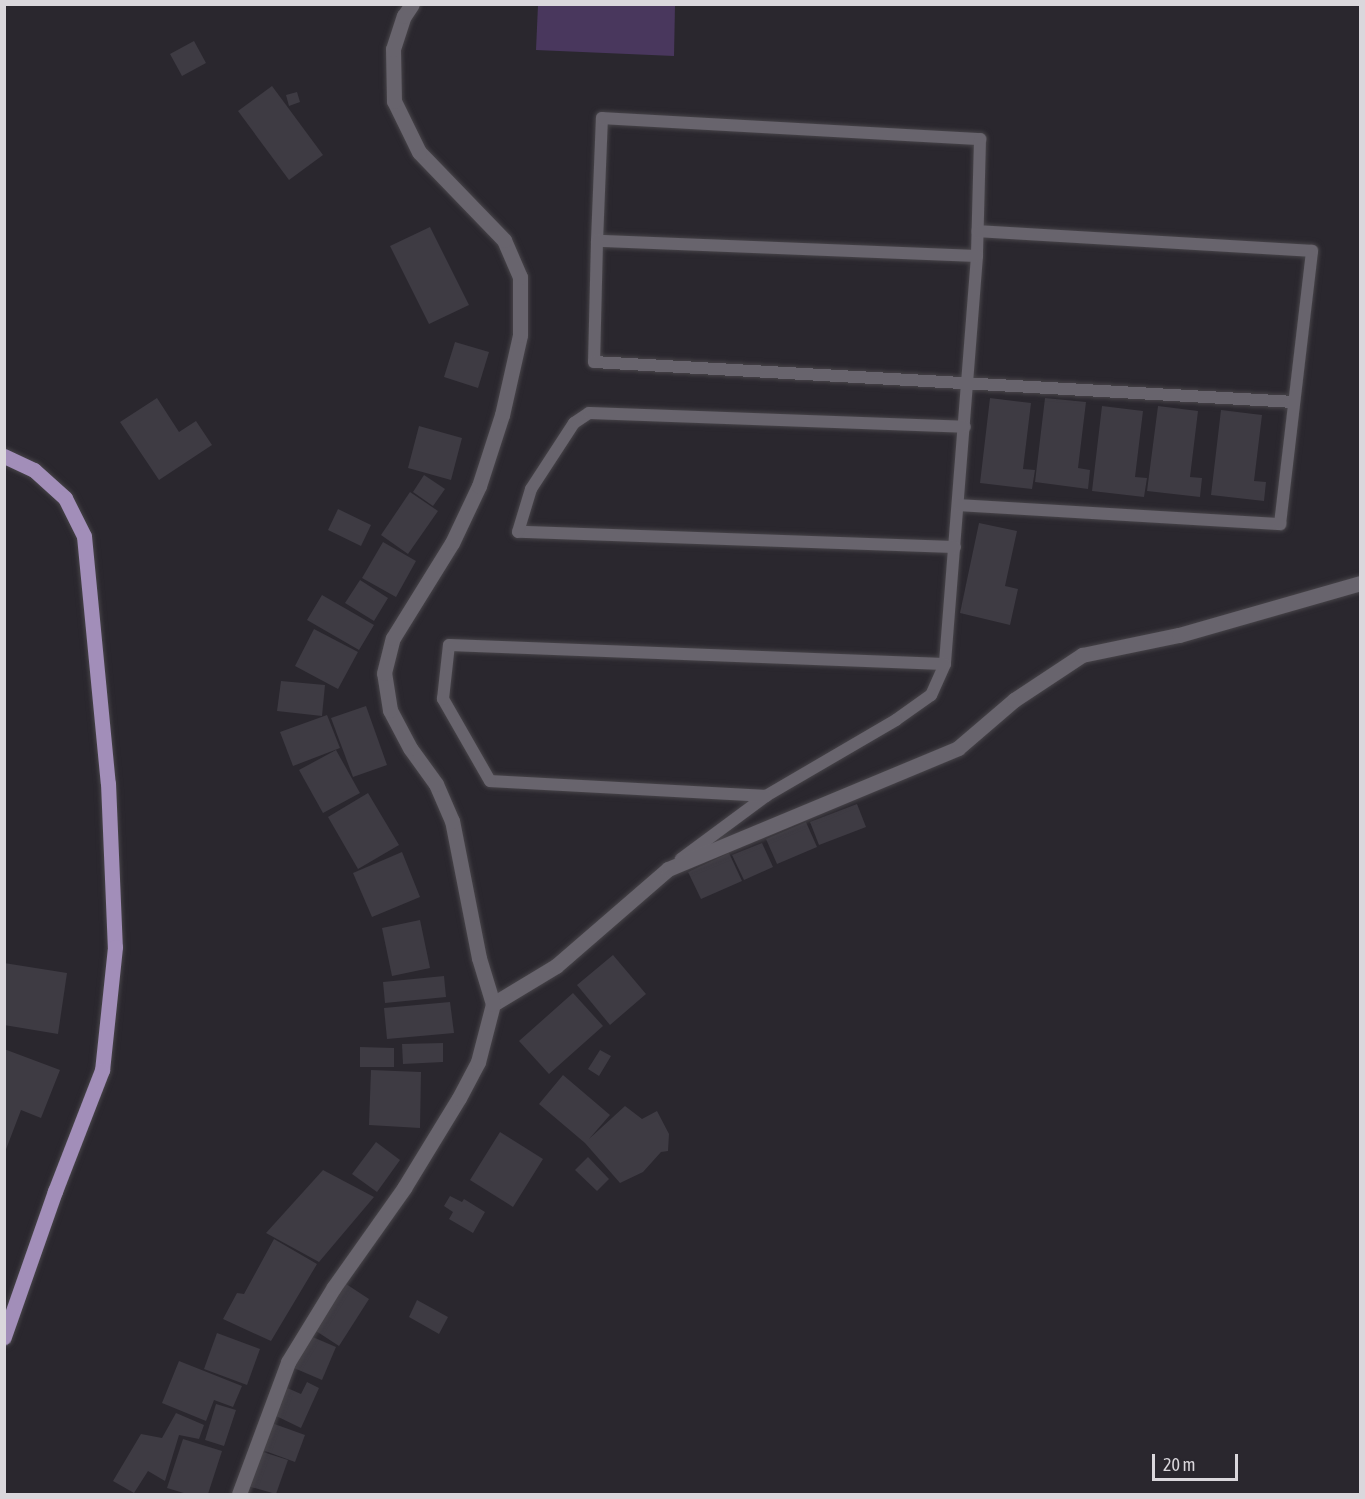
<!DOCTYPE html>
<html>
<head>
<meta charset="utf-8">
<style>
	body { margin:0 }
	#map { position:relative; width:1365px; height:1499px; overflow:hidden; background:#2a272e; font-family:"Asap Condensed",sans-serif }
	div>[style] { position:absolute }
	.green>* { inset:0; background:#49375d }
	.building>* { inset:0; background:#3e3b43 }
	.roads { filter:drop-shadow(0 0 2px #474449) drop-shadow(0 0 2px #474449) }
	.lane>* { height:12px; margin:-6px; padding:0 6px; transform-origin:6px; border-radius:6px; background:#68646d }
	.street>* { height:15px; margin:-7.5px; padding:0 7.5px; transform-origin:7.5px; border-radius:7.5px; background:#68646d }
	.primary>* { height:15px; margin:-7.5px; padding:0 7.5px; transform-origin:7.5px; border-radius:7.5px; background:#a28eb9 }
	span { translate:-50% -50%; white-space:nowrap; text-align:center; line-height:1.15; -webkit-text-stroke:4.5px #2a272e; paint-order:stroke }
	.frame { position:absolute; inset:0; border:6px solid #dad7dc; pointer-events:none }
	.scale { position:absolute; left:1152px; top:1454px; width:86px; height:27px; box-sizing:border-box; border:3px solid #dad7dc; border-top:0; padding-left:8px; font-size:18px; line-height:21px; white-space:nowrap; color:#dad7dc; -webkit-text-stroke:4px #2a272e; paint-order:stroke }
</style>
</head>
<body>
<div id="map">
	<div class="green">
		<i style="clip-path:polygon(538px 5px,675px 5px,674px 56px,536px 50px)"></i>
	</div>
	<div class="building">
		<i style="clip-path:polygon(194px 41px,206px 63px,182px 76px,170px 54px)"></i>
		<i style="clip-path:polygon(272px 86px,323px 155px,289px 180px,238px 111px)"></i>
		<i style="clip-path:polygon(297px 92px,300px 102px,289px 106px,286px 95px)"></i>
		<i style="clip-path:polygon(430px 227px,469px 305px,429px 324px,390px 246px)"></i>
		<i style="clip-path:polygon(455px 342px,489px 352px,478px 388px,444px 377px)"></i>
		<i style="clip-path:polygon(157px 398px,179px 432px,196px 421px,212px 445px,159px 480px,120px 422px)"></i>
		<i style="clip-path:polygon(990px 398px,1031px 403px,1023px 469px,1035px 470px,1032px 489px,980px 483px)"></i>
		<i style="clip-path:polygon(1045px 398px,1086px 402px,1078px 468px,1090px 470px,1088px 489px,1035px 482px)"></i>
		<i style="clip-path:polygon(1102px 406px,1143px 411px,1135px 477px,1147px 478px,1144px 497px,1092px 491px)"></i>
		<i style="clip-path:polygon(1158px 406px,1198px 411px,1190px 477px,1202px 478px,1200px 497px,1147px 491px)"></i>
		<i style="clip-path:polygon(1221px 410px,1262px 415px,1254px 481px,1266px 482px,1264px 501px,1211px 495px)"></i>
		<i style="clip-path:polygon(419px 426px,462px 438px,451px 480px,408px 468px)"></i>
		<i style="clip-path:polygon(424px 475px,445px 489px,433px 506px,413px 492px)"></i>
		<i style="clip-path:polygon(410px 492px,438px 511px,408px 554px,381px 535px)"></i>
		<i style="clip-path:polygon(338px 509px,371px 525px,361px 546px,328px 530px)"></i>
		<i style="clip-path:polygon(979px 523px,1017px 531px,1005px 586px,1018px 589px,1010px 625px,960px 613px)"></i>
		<i style="clip-path:polygon(383px 542px,416px 561px,396px 597px,362px 578px)"></i>
		<i style="clip-path:polygon(360px 580px,388px 598px,374px 621px,345px 603px)"></i>
		<i style="clip-path:polygon(322px 595px,374px 625px,359px 650px,307px 620px)"></i>
		<i style="clip-path:polygon(314px 629px,358px 652px,338px 689px,295px 666px)"></i>
		<i style="clip-path:polygon(281px 681px,325px 685px,322px 716px,277px 711px)"></i>
		<i style="clip-path:polygon(366px 706px,387px 765px,353px 777px,331px 718px)"></i>
		<i style="clip-path:polygon(327px 715px,340px 748px,293px 766px,280px 732px)"></i>
		<i style="clip-path:polygon(336px 750px,360px 793px,323px 813px,299px 770px)"></i>
		<i style="clip-path:polygon(368px 793px,399px 845px,358px 869px,328px 817px)"></i>
		<i style="clip-path:polygon(857px 804px,866px 827px,819px 845px,810px 822px)"></i>
		<i style="clip-path:polygon(806px 822px,817px 847px,777px 864px,766px 839px)"></i>
		<i style="clip-path:polygon(762px 843px,773px 867px,744px 880px,732px 855px)"></i>
		<i style="clip-path:polygon(402px 852px,420px 897px,372px 917px,353px 873px)"></i>
		<i style="clip-path:polygon(729px 853px,742px 881px,701px 899px,688px 872px)"></i>
		<i style="clip-path:polygon(420px 920px,430px 968px,392px 976px,382px 928px)"></i>
		<i style="clip-path:polygon(613px 955px,646px 994px,610px 1025px,577px 985px)"></i>
		<i style="clip-path:polygon(4px 963px,67px 973px,58px 1034px,4px 1025px)"></i>
		<i style="clip-path:polygon(444px 976px,446px 997px,385px 1003px,383px 982px)"></i>
		<i style="clip-path:polygon(573px 993px,603px 1026px,549px 1074px,519px 1041px)"></i>
		<i style="clip-path:polygon(450px 1002px,454px 1033px,387px 1039px,384px 1008px)"></i>
		<i style="clip-path:polygon(443px 1043px,443px 1062px,403px 1064px,402px 1044px)"></i>
		<i style="clip-path:polygon(360px 1047px,394px 1048px,394px 1067px,360px 1067px)"></i>
		<i style="clip-path:polygon(4px 1049px,60px 1070px,41px 1118px,21px 1110px,5px 1152px)"></i>
		<i style="clip-path:polygon(600px 1050px,611px 1056px,599px 1076px,588px 1069px)"></i>
		<i style="clip-path:polygon(371px 1070px,421px 1072px,420px 1128px,369px 1125px)"></i>
		<i style="clip-path:polygon(563px 1075px,610px 1115px,589px 1139px,625px 1106px,642px 1119px,657px 1111px,669px 1134px,668px 1151px,661px 1152px,643px 1172px,620px 1183px,585px 1143px,539px 1104px)"></i>
		<i style="clip-path:polygon(500px 1132px,543px 1159px,513px 1207px,470px 1180px)"></i>
		<i style="clip-path:polygon(376px 1142px,400px 1160px,377px 1192px,352px 1174px)"></i>
		<i style="clip-path:polygon(588px 1157px,609px 1179px,597px 1191px,575px 1170px)"></i>
		<i style="clip-path:polygon(323px 1170px,374px 1197px,319px 1262px,266px 1233px)"></i>
		<i style="clip-path:polygon(450px 1196px,462px 1202px,464px 1199px,485px 1212px,473px 1233px,449px 1219px,453px 1212px,444px 1206px)"></i>
		<i style="clip-path:polygon(274px 1239px,317px 1264px,271px 1341px,223px 1319px,237px 1293px,244px 1294px)"></i>
		<i style="clip-path:polygon(343px 1282px,369px 1299px,339px 1346px,313px 1329px)"></i>
		<i style="clip-path:polygon(417px 1300px,448px 1317px,439px 1334px,409px 1317px)"></i>
		<i style="clip-path:polygon(217px 1333px,260px 1349px,247px 1385px,204px 1369px)"></i>
		<i style="clip-path:polygon(308px 1335px,336px 1347px,322px 1380px,294px 1368px)"></i>
		<i style="clip-path:polygon(179px 1361px,242px 1386px,233px 1407px,214px 1400px,206px 1421px,162px 1403px)"></i>
		<i style="clip-path:polygon(307px 1382px,319px 1388px,301px 1428px,272px 1414px,285px 1387px,301px 1394px)"></i>
		<i style="clip-path:polygon(216px 1404px,236px 1410px,224px 1446px,205px 1440px)"></i>
		<i style="clip-path:polygon(176px 1413px,204px 1425px,199px 1439px,179px 1435px,165px 1481px,148px 1471px,134px 1493px,113px 1481px,141px 1434px,162px 1438px)"></i>
		<i style="clip-path:polygon(266px 1421px,305px 1435px,295px 1462px,257px 1448px)"></i>
		<i style="clip-path:polygon(183px 1439px,222px 1451px,208px 1494px,187px 1494px,167px 1488px)"></i>
		<i style="clip-path:polygon(257px 1450px,288px 1460px,276px 1494px,244px 1485px)"></i>
	</div>
	<div class="roads">
		<div class="lane">
			<i style="left:597px;top:241px;width:123px;rotate:-87.7deg"></i>
			<i style="left:602px;top:118px;width:379px;rotate:3.2deg"></i>
			<i style="left:980px;top:139px;width:117px;rotate:91.5deg"></i>
			<i style="left:977px;top:256px;width:409px;rotate:94.5deg"></i>
			<i style="left:945px;top:664px;width:34px;rotate:114deg"></i>
			<i style="left:931px;top:695px;width:43px;rotate:144.5deg"></i>
			<i style="left:896px;top:720px;width:151px;rotate:149.7deg"></i>
			<i style="left:766px;top:796px;width:106px;rotate:143.5deg"></i>
			<i style="left:977px;top:256px;width:380px;rotate:-177.7deg"></i>
			<i style="left:597px;top:241px;width:121px;rotate:91.4deg"></i>
			<i style="left:594px;top:362px;width:701px;rotate:3.27deg"></i>
			<i style="left:959px;top:505px;width:322px;rotate:3.4deg"></i>
			<i style="left:1280px;top:524px;width:275px;rotate:-83.3deg"></i>
			<i style="left:1312px;top:251px;width:335px;rotate:-176.6deg"></i>
			<i style="left:955px;top:547px;width:437px;rotate:-178deg"></i>
			<i style="left:518px;top:532px;width:45px;rotate:-73.2deg"></i>
			<i style="left:531px;top:489px;width:79px;rotate:-56.9deg"></i>
			<i style="left:574px;top:423px;width:18px;rotate:-34deg"></i>
			<i style="left:589px;top:413px;width:376px;rotate:2.1deg"></i>
			<i style="left:766px;top:796px;width:276px;rotate:-176.9deg"></i>
			<i style="left:490px;top:781px;width:95px;rotate:-119.8deg"></i>
			<i style="left:443px;top:699px;width:54px;rotate:-83.7deg"></i>
			<i style="left:449px;top:645px;width:496px;rotate:2.2deg"></i>
		</div>
		<div class="street">
			<i style="left:493px;top:1004px;width:74px;rotate:-31.1deg"></i>
			<i style="left:556px;top:966px;width:148px;rotate:-40.9deg"></i>
			<i style="left:668px;top:869px;width:314px;rotate:-22.6deg"></i>
			<i style="left:958px;top:748px;width:74px;rotate:-40.6deg"></i>
			<i style="left:1014px;top:700px;width:82px;rotate:-33.5deg"></i>
			<i style="left:1082px;top:655px;width:99px;rotate:-11.7deg"></i>
			<i style="left:1179px;top:635px;width:188px;rotate:-16deg"></i>
			<i style="left:239px;top:1494px;width:141px;rotate:-69.6deg"></i>
			<i style="left:288px;top:1362px;width:88px;rotate:-58.5deg"></i>
			<i style="left:334px;top:1287px;width:121px;rotate:-54.7deg"></i>
			<i style="left:404px;top:1188px;width:105px;rotate:-58.6deg"></i>
			<i style="left:459px;top:1098px;width:41px;rotate:-62.2deg"></i>
			<i style="left:478px;top:1062px;width:60px;rotate:-75.5deg"></i>
			<i style="left:493px;top:1004px;width:48px;rotate:-106.9deg"></i>
			<i style="left:479px;top:958px;width:140px;rotate:-101.1deg"></i>
			<i style="left:452px;top:821px;width:40px;rotate:-113.4deg"></i>
			<i style="left:436px;top:784px;width:44px;rotate:-125.8deg"></i>
			<i style="left:410px;top:748px;width:43px;rotate:-117.8deg"></i>
			<i style="left:390px;top:710px;width:37px;rotate:-99deg"></i>
			<i style="left:384px;top:673px;width:36px;rotate:-76deg"></i>
			<i style="left:393px;top:638px;width:112px;rotate:-58.2deg"></i>
			<i style="left:452px;top:543px;width:63px;rotate:-64.7deg"></i>
			<i style="left:479px;top:486px;width:75px;rotate:-72.1deg"></i>
			<i style="left:502px;top:415px;width:82px;rotate:-77.3deg"></i>
			<i style="left:520px;top:335px;width:58px;rotate:-90deg"></i>
			<i style="left:520px;top:277px;width:40px;rotate:-113.4deg"></i>
			<i style="left:504px;top:240px;width:122px;rotate:-134deg"></i>
			<i style="left:419px;top:152px;width:57px;rotate:-116.1deg"></i>
			<i style="left:394px;top:101px;width:52px;rotate:-91.1deg"></i>
			<i style="left:393px;top:49px;width:35px;rotate:-72deg"></i>
			<i style="left:404px;top:16px;width:14px;rotate:-56deg"></i>
		</div>
		<div class="primary">
			<i style="left:4px;top:456px;width:33px;rotate:25deg"></i>
			<i style="left:34px;top:470px;width:42px;rotate:42.1deg"></i>
			<i style="left:65px;top:498px;width:42px;rotate:63.4deg"></i>
			<i style="left:84px;top:536px;width:248px;rotate:84.5deg"></i>
			<i style="left:108px;top:783px;width:164px;rotate:87.6deg"></i>
			<i style="left:115px;top:947px;width:124px;rotate:96deg"></i>
			<i style="left:102px;top:1070px;width:130px;rotate:111.2deg"></i>
			<i style="left:55px;top:1191px;width:155px;rotate:109.3deg"></i>
		</div>
	</div>
	<div class="frame"></div>
	<div class="scale">20 m</div>
</div>
</body>
</html>
